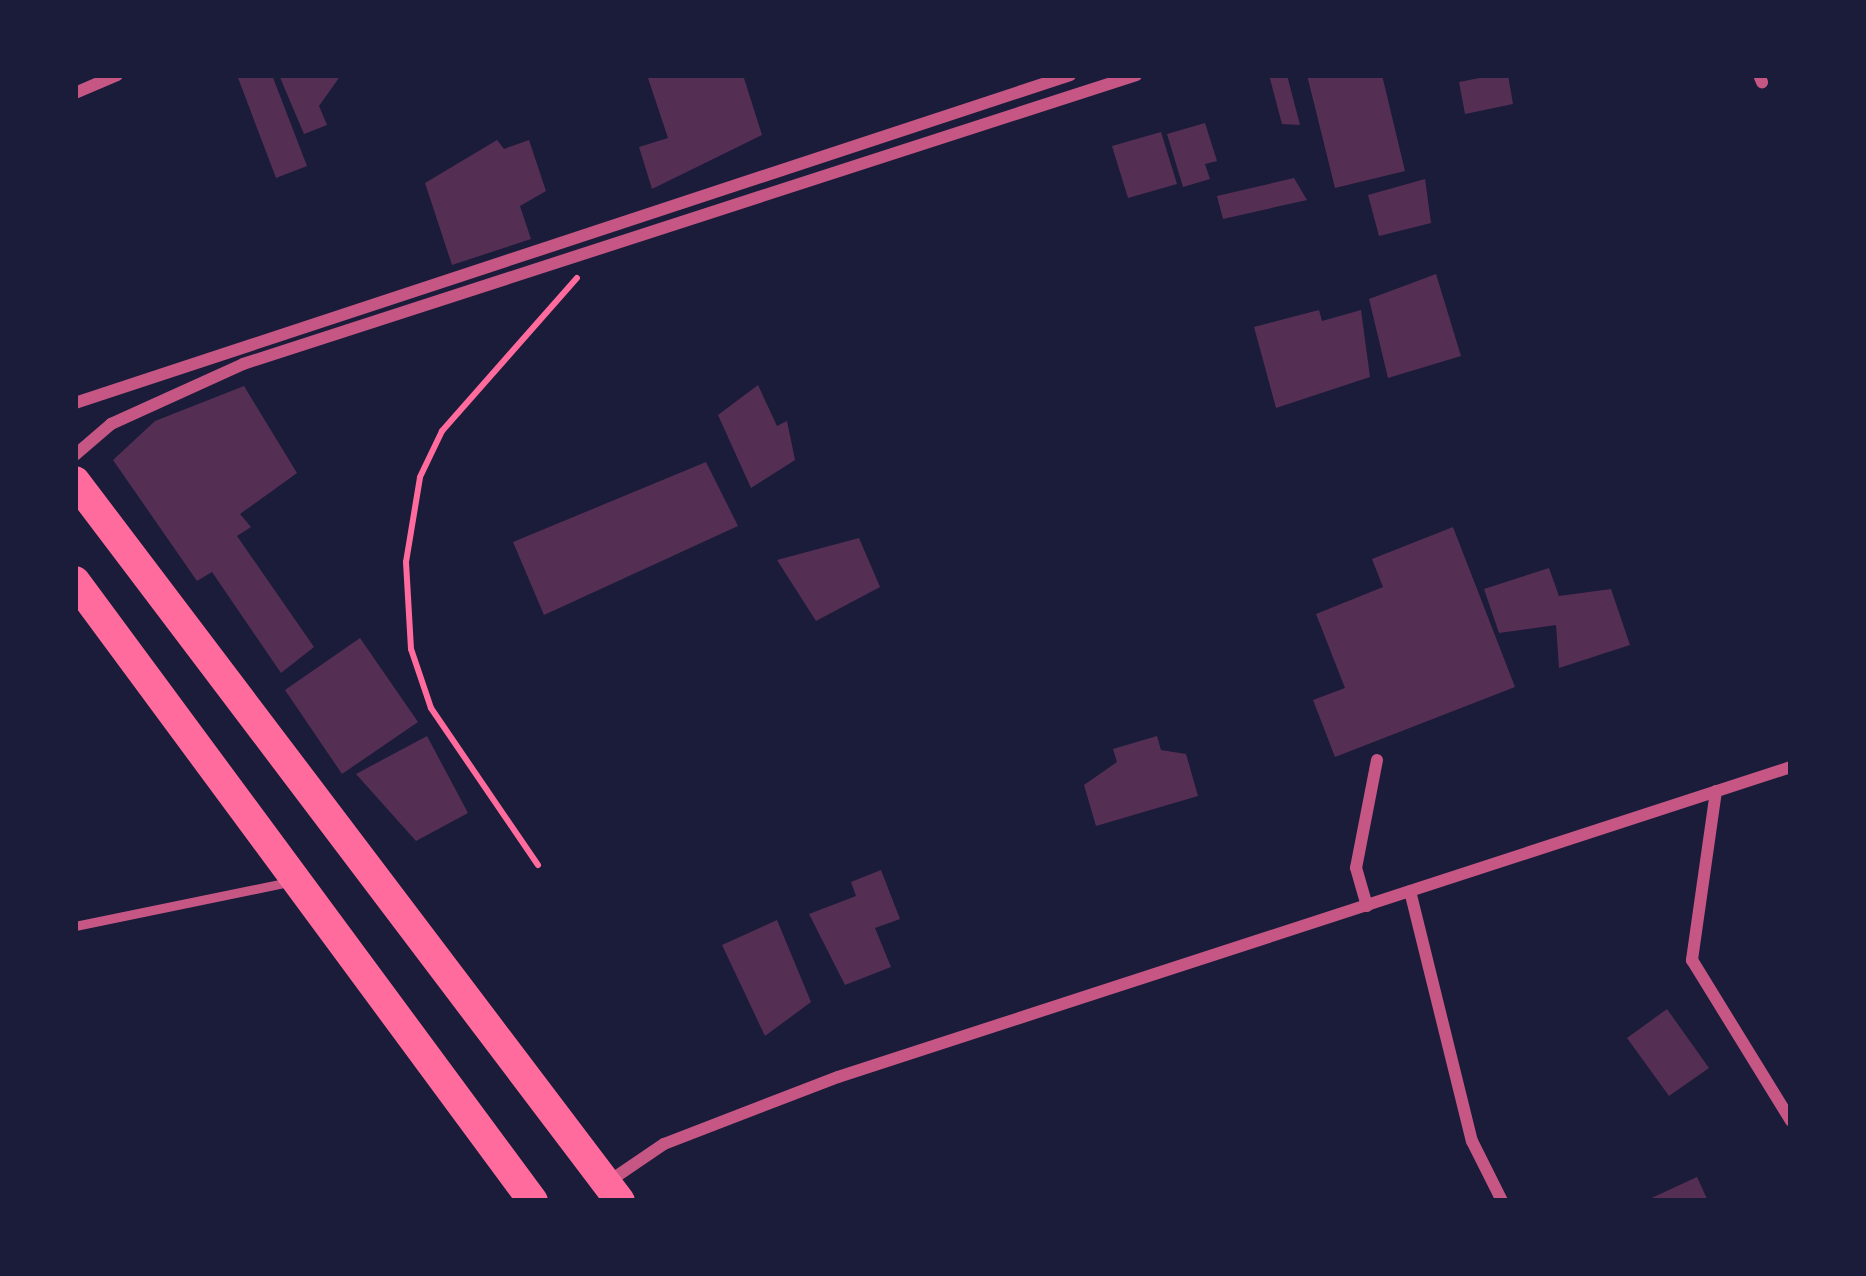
<!DOCTYPE html>
<html>
<head>
<meta charset="utf-8">
<style>
	body { margin:0 }
	#map { position:relative; width:1866px; height:1276px; overflow:hidden; background:#1b1b3a; font-family:Ubuntu,sans-serif }
	div>[style] { position:absolute }
	.building>* { inset:0; background:#542f53 }
	.path>* { height:6px; margin:-3px; padding:0 3px; transform-origin:3px; border-radius:3px; background:#ff6b9d }
	.service>* { height:9px; margin:-4.5px; padding:0 4.5px; transform-origin:4.5px; border-radius:4.5px; background:#c65784 }
	.minor>* { height:12px; margin:-6px; padding:0 6px; transform-origin:6px; border-radius:6px; background:#c65784 }
	.primary>* { height:30px; margin:-15px; padding:0 15px; transform-origin:15px; border-radius:15px; background:#ff6b9d }
	span { translate:-50% -50%; white-space:nowrap; text-align:center; line-height:1.15; -webkit-text-stroke:10px #1b1b3a; paint-order:stroke }
	.frame { position:absolute; inset:0; border:78px solid #1b1b3a; pointer-events:none }
</style>
</head>
<body>
<div id="map">
	<div class="building">
		<i style="clip-path:polygon(237px 75px,272px 75px,307px 166px,276px 178px)"></i>
		<i style="clip-path:polygon(279px 75px,341px 75px,319px 106px,327px 125px,304px 134px)"></i>
		<i style="clip-path:polygon(647px 75px,743px 75px,762px 135px,652px 189px,639px 147px,668px 138px)"></i>
		<i style="clip-path:polygon(1269px 75px,1287px 75px,1300px 125px,1282px 124px)"></i>
		<i style="clip-path:polygon(1307px 75px,1382px 75px,1405px 171px,1335px 188px)"></i>
		<i style="clip-path:polygon(1495px 75px,1508px 75px,1513px 104px,1465px 114px,1459px 82px)"></i>
		<i style="clip-path:polygon(1205px 123px,1217px 161px,1205px 164px,1210px 179px,1183px 187px,1167px 134px)"></i>
		<i style="clip-path:polygon(1161px 132px,1177px 184px,1128px 198px,1112px 146px)"></i>
		<i style="clip-path:polygon(497px 140px,504px 149px,529px 140px,546px 191px,520px 206px,531px 239px,452px 265px,425px 183px)"></i>
		<i style="clip-path:polygon(1294px 178px,1307px 200px,1223px 219px,1217px 196px)"></i>
		<i style="clip-path:polygon(1425px 179px,1431px 223px,1379px 236px,1368px 195px)"></i>
		<i style="clip-path:polygon(1436px 274px,1461px 356px,1388px 378px,1369px 299px)"></i>
		<i style="clip-path:polygon(1319px 310px,1322px 321px,1361px 310px,1370px 377px,1276px 408px,1254px 327px)"></i>
		<i style="clip-path:polygon(758px 385px,777px 426px,787px 421px,795px 460px,751px 488px,718px 415px)"></i>
		<i style="clip-path:polygon(244px 386px,297px 473px,240px 514px,251px 527px,237px 536px,314px 647px,281px 673px,212px 572px,197px 581px,113px 460px,155px 421px)"></i>
		<i style="clip-path:polygon(706px 462px,738px 526px,544px 615px,513px 542px)"></i>
		<i style="clip-path:polygon(1453px 527px,1515px 687px,1335px 757px,1313px 700px,1345px 688px,1316px 614px,1383px 587px,1372px 559px)"></i>
		<i style="clip-path:polygon(859px 538px,880px 587px,816px 621px,777px 560px)"></i>
		<i style="clip-path:polygon(1549px 568px,1559px 596px,1611px 589px,1630px 645px,1559px 668px,1556px 625px,1499px 633px,1484px 589px)"></i>
		<i style="clip-path:polygon(360px 638px,418px 722px,342px 774px,285px 690px)"></i>
		<i style="clip-path:polygon(427px 736px,468px 813px,416px 841px,356px 774px)"></i>
		<i style="clip-path:polygon(1157px 736px,1161px 750px,1186px 754px,1198px 796px,1096px 826px,1084px 785px,1117px 762px,1113px 749px)"></i>
		<i style="clip-path:polygon(881px 870px,900px 919px,875px 928px,891px 967px,845px 985px,809px 914px,856px 896px,851px 882px)"></i>
		<i style="clip-path:polygon(777px 920px,811px 1002px,765px 1036px,722px 945px)"></i>
		<i style="clip-path:polygon(1667px 1009px,1709px 1068px,1669px 1096px,1627px 1038px)"></i>
		<i style="clip-path:polygon(1697px 1177px,1708px 1201px,1645px 1201px)"></i>
	</div>
	<div class="path">
		<i style="left:538px;top:865px;width:190px;rotate:-124.3deg"></i>
		<i style="left:431px;top:708px;width:62px;rotate:-108.7deg"></i>
		<i style="left:411px;top:649px;width:87px;rotate:-93.3deg"></i>
		<i style="left:406px;top:562px;width:86px;rotate:-80.6deg"></i>
		<i style="left:420px;top:477px;width:51px;rotate:-64.4deg"></i>
		<i style="left:442px;top:431px;width:204px;rotate:-48.6deg"></i>
	</div>
	<div class="service">
		<i style="left:75px;top:926px;width:219px;rotate:-11.6deg"></i>
	</div>
	<div class="minor">
		<i style="left:1759px;top:75px;width:8px;rotate:67deg"></i>
		<i style="left:75px;top:93px;width:46px;rotate:-23.2deg"></i>
		<i style="left:75px;top:403px;width:1048px;rotate:-18.24deg"></i>
		<i style="left:75px;top:455px;width:48px;rotate:-40.7deg"></i>
		<i style="left:111px;top:424px;width:145px;rotate:-24.4deg"></i>
		<i style="left:243px;top:364px;width:939px;rotate:-17.93deg"></i>
		<i style="left:1716px;top:791px;width:171px;rotate:98.1deg"></i>
		<i style="left:1692px;top:960px;width:189px;rotate:58.4deg"></i>
		<i style="left:1410px;top:891px;width:258px;rotate:76.1deg"></i>
		<i style="left:1472px;top:1141px;width:67px;rotate:63.4deg"></i>
		<i style="left:1367px;top:906px;width:40px;rotate:-106deg"></i>
		<i style="left:1356px;top:868px;width:110px;rotate:-79deg"></i>
		<i style="left:608px;top:1182px;width:68px;rotate:-34.2deg"></i>
		<i style="left:664px;top:1144px;width:186px;rotate:-21.1deg"></i>
		<i style="left:838px;top:1077px;width:1002px;rotate:-18.02deg"></i>
	</div>
	<div class="primary">
		<i style="left:75px;top:481px;width:903px;rotate:52.88deg"></i>
		<i style="left:75px;top:581px;width:771px;rotate:53.55deg"></i>
	</div>
	<div class="frame"></div>
</div>
</body>
</html>
